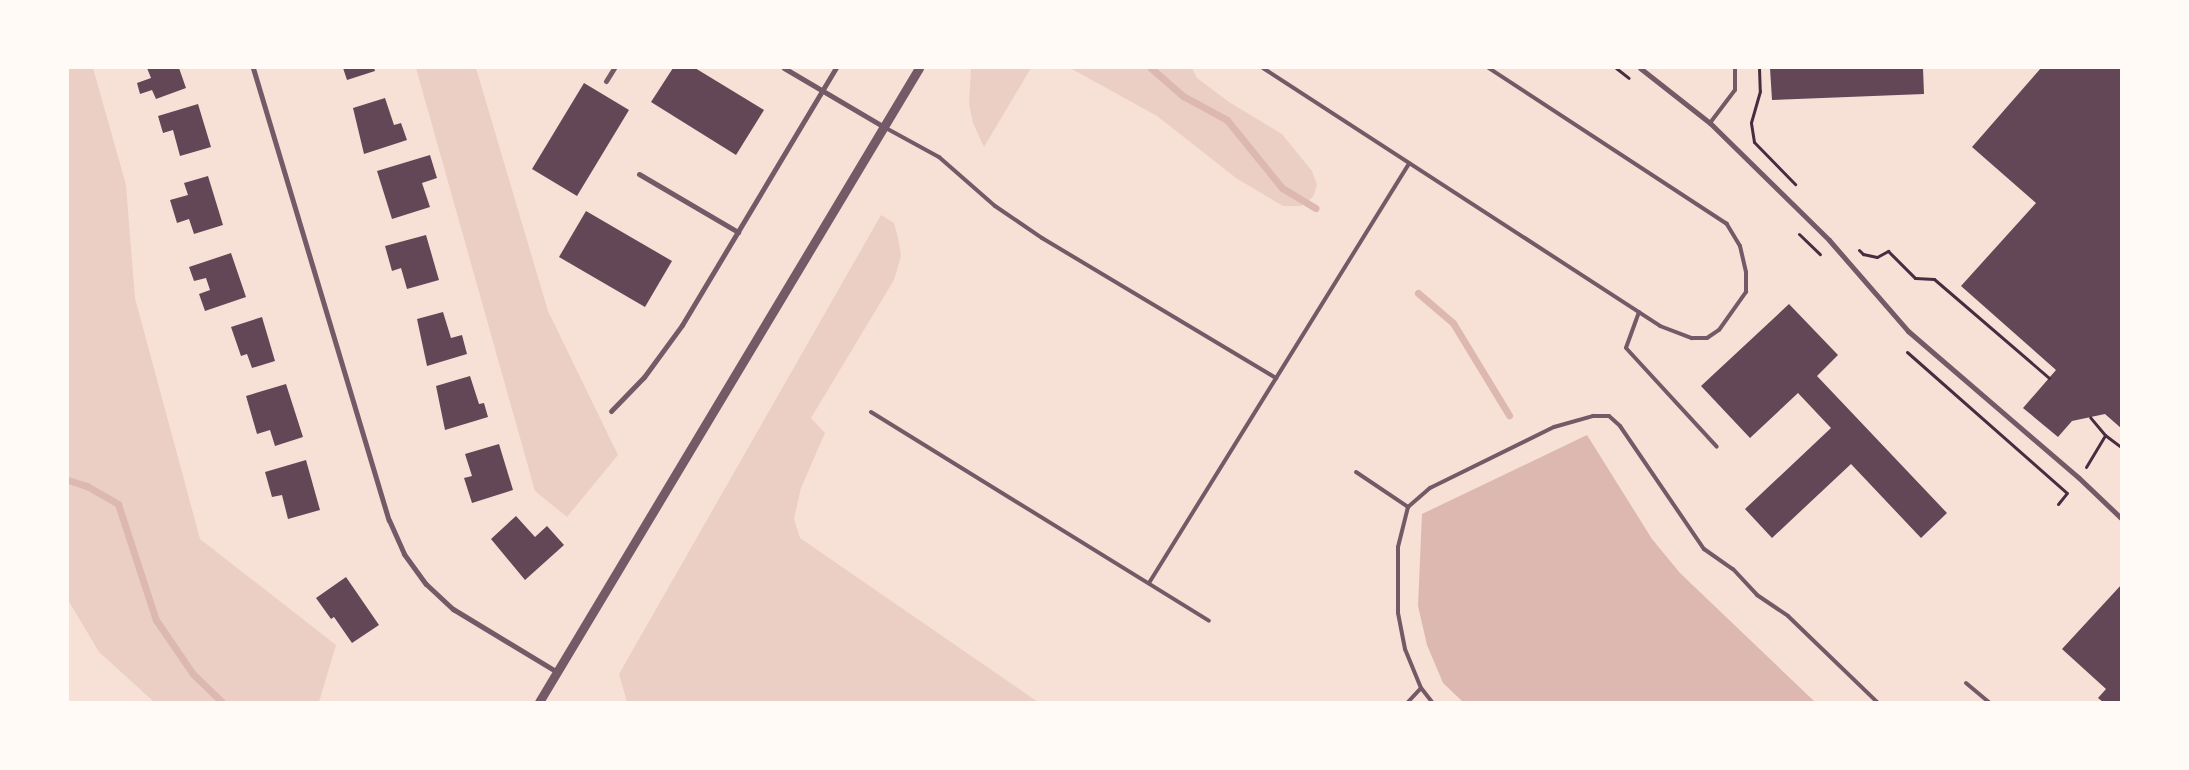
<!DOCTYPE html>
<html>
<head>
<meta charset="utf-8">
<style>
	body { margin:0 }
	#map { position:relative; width:2189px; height:770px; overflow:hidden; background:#f7e1d7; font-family:"Libre Baskerville",serif }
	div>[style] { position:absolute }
	.green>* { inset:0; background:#ebcfc5 }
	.water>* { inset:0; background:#dcb8b0 }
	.stream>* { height:7px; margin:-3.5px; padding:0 3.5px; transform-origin:3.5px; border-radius:3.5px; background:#dcb8b0 }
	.building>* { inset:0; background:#644757 }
	.path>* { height:3px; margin:-1.5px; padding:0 1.5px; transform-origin:1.5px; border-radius:1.5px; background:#4a2c40 }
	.service>* { height:4px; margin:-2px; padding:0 2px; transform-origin:2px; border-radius:2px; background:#755966 }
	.minor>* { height:5px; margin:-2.5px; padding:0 2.5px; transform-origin:2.5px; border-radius:2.5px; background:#755966 }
	.tertiary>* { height:9px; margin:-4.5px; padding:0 4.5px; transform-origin:4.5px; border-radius:4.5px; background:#755966 }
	span { translate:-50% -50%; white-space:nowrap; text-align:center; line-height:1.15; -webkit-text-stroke:4.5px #fffaf5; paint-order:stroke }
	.frame { position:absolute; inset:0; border:69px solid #fffaf5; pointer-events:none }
</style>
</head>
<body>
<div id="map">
	<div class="green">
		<i style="clip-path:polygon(68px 68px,93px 68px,126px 185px,135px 298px,200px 539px,336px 645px,319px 702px,154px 702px,99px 652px,68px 600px)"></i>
		<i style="clip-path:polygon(416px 68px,476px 68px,548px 311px,618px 455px,567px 517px,535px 491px)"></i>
		<i style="clip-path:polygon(971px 68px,1031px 68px,984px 147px,973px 123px,969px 104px)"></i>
		<i style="clip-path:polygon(1070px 68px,1192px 68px,1197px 78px,1229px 102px,1282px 134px,1312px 171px,1317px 185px,1313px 197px,1301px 206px,1283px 206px,1236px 178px,1157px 116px)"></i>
		<i style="clip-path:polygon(881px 215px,894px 223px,898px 237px,901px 256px,894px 280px,811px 418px,825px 433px,801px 488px,794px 519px,800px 538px,1038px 702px,627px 702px,619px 674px)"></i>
	</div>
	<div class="water">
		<i style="clip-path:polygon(1587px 435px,1652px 539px,1680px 573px,1815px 702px,1463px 702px,1443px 683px,1427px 645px,1418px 606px,1422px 514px)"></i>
	</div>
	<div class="stream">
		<i style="left:1151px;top:68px;width:43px;rotate:41.2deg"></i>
		<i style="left:1183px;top:96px;width:50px;rotate:28.6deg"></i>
		<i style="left:1227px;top:120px;width:87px;rotate:51deg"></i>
		<i style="left:1282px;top:188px;width:39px;rotate:31deg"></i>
		<i style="left:1418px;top:293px;width:46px;rotate:40.6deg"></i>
		<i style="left:1453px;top:323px;width:108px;rotate:58.7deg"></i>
		<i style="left:68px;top:480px;width:20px;rotate:18deg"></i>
		<i style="left:87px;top:486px;width:36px;rotate:30deg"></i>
		<i style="left:118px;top:504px;width:122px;rotate:71.9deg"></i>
		<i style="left:156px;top:620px;width:65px;rotate:55.6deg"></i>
		<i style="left:193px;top:674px;width:40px;rotate:44deg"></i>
	</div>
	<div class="building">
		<i style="clip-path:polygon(147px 68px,179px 68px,186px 88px,156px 99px,152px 90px,140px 94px,137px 83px,151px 78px)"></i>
		<i style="clip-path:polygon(343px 68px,374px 68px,375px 71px,347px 80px)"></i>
		<i style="clip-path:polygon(673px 68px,695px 68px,764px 110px,736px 155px,651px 102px)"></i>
		<i style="clip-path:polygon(1770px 68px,1923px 68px,1924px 94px,1772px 100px)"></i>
		<i style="clip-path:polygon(2041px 68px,2122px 68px,2122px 429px,2105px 414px,2072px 421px,2058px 437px,2023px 408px,2056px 370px,1961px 286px,2036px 203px,1972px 147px)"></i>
		<i style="clip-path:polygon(584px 83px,629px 110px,577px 196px,532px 169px)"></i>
		<i style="clip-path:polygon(385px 98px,394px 125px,401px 123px,407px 140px,364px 154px,353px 108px)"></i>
		<i style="clip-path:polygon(198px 104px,211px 147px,180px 156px,173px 130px,163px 133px,158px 116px)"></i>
		<i style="clip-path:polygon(430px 155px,437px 178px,422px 183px,430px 207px,392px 219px,377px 171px)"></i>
		<i style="clip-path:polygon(208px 176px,223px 225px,194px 234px,189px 219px,177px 223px,170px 200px,188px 195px,184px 183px)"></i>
		<i style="clip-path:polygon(586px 211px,672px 261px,645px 307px,559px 257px)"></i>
		<i style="clip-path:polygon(426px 235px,439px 280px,407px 289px,401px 268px,392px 271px,385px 246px)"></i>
		<i style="clip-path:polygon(231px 253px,246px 297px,205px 311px,199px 294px,210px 290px,206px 278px,194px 281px,189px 267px)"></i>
		<i style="clip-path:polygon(1789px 304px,1838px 355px,1817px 376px,1947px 513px,1921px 538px,1851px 464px,1772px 538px,1745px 509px,1831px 428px,1798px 393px,1750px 438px,1701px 386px)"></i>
		<i style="clip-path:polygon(443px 312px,451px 338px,462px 335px,467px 354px,427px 366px,417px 319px)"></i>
		<i style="clip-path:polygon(262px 317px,275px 361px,252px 368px,247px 354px,241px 356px,231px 327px)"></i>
		<i style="clip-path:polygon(470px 376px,479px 404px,484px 403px,488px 417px,445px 430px,436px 386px)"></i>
		<i style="clip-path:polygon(286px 384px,303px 437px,275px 446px,270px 430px,257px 434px,246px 396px)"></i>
		<i style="clip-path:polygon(499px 444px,513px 490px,472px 503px,464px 478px,472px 476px,465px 454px)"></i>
		<i style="clip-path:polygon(306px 460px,320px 510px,288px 519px,282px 495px,272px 497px,265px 472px)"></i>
		<i style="clip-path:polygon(516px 516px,535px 537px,547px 526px,564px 545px,525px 580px,491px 539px)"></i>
		<i style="clip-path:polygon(346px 577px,379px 625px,352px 643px,334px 617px,331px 619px,316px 598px)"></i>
		<i style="clip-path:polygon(2122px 584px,2122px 702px,2103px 702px,2098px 698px,2106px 689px,2062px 649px)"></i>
	</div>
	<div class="path">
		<i style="left:1616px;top:68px;width:16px;rotate:38deg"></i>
		<i style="left:1759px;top:68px;width:23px;rotate:88deg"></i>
		<i style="left:1760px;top:91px;width:33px;rotate:106deg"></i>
		<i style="left:1751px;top:123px;width:19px;rotate:81deg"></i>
		<i style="left:1754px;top:142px;width:59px;rotate:45.7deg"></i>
		<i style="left:1799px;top:234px;width:29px;rotate:44deg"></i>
		<i style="left:1859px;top:250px;width:6px;rotate:45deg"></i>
		<i style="left:1863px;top:254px;width:14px;rotate:12deg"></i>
		<i style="left:1877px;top:257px;width:13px;rotate:-29deg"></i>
		<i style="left:1888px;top:251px;width:38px;rotate:45deg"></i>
		<i style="left:1915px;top:278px;width:19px;rotate:3deg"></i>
		<i style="left:1934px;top:279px;width:152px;rotate:40.7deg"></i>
		<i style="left:1907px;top:352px;width:213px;rotate:41.4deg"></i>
		<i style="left:2105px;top:435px;width:21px;rotate:37deg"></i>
		<i style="left:2086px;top:467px;width:37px;rotate:-59deg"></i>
		<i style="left:2105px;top:435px;width:23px;rotate:-130deg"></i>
		<i style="left:2058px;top:504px;width:14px;rotate:-51deg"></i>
	</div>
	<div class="service">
		<i style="left:1263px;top:68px;width:473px;rotate:33deg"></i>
		<i style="left:1660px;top:326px;width:34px;rotate:21deg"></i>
		<i style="left:1692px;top:338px;width:15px"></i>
		<i style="left:1707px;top:338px;width:14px;rotate:-34deg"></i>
		<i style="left:1719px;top:330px;width:47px;rotate:-54.6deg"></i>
		<i style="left:1746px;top:292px;width:20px;rotate:-90deg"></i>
		<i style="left:1746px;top:272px;width:27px;rotate:-103deg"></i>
		<i style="left:1740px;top:246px;width:26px;rotate:-121deg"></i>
		<i style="left:1727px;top:224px;width:285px;rotate:-146.8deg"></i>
		<i style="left:1710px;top:123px;width:41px;rotate:-52.9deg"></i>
		<i style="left:1735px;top:90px;width:22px;rotate:-90deg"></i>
		<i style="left:884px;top:127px;width:63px;rotate:28.6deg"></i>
		<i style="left:939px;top:157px;width:74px;rotate:41.2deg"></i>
		<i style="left:995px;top:206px;width:57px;rotate:34.2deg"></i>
		<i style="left:1042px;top:238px;width:273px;rotate:30.9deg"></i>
		<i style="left:1639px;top:312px;width:38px;rotate:110deg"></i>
		<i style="left:1626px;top:348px;width:134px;rotate:47.4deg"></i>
		<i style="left:871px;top:412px;width:397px;rotate:31.7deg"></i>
		<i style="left:1356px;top:472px;width:63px;rotate:33.9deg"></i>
		<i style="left:1149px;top:583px;width:494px;rotate:-58.2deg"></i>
		<i style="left:1966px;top:683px;width:30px;rotate:40deg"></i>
		<i style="left:1408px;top:702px;width:19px;rotate:-47deg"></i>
		<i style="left:1432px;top:702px;width:18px;rotate:-128deg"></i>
		<i style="left:1421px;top:688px;width:42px;rotate:-112.3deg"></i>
		<i style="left:1405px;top:649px;width:37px;rotate:-101deg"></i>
		<i style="left:1398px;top:613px;width:66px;rotate:-90deg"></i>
		<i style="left:1398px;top:547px;width:41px;rotate:-76deg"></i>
		<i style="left:1408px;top:507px;width:29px;rotate:-41deg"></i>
		<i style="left:1430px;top:488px;width:138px;rotate:-26.2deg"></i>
		<i style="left:1554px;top:427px;width:41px;rotate:-15.8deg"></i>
		<i style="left:1593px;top:416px;width:16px"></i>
		<i style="left:1609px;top:416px;width:15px;rotate:42deg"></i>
		<i style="left:1620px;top:426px;width:149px;rotate:55.7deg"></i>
		<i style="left:1704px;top:549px;width:35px;rotate:35deg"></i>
		<i style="left:1733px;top:569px;width:35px;rotate:47deg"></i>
		<i style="left:1757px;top:595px;width:37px;rotate:34deg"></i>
		<i style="left:1788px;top:616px;width:124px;rotate:44deg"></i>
	</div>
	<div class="minor">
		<i style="left:253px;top:68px;width:472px;rotate:73.3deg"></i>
		<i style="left:389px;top:520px;width:37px;rotate:66deg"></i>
		<i style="left:404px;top:554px;width:37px;rotate:54deg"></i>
		<i style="left:426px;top:584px;width:37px;rotate:43deg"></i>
		<i style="left:453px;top:609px;width:122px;rotate:31.2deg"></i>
		<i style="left:784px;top:68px;width:116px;rotate:30.5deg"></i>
		<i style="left:1640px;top:68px;width:89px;rotate:38.2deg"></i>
		<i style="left:1710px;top:123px;width:167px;rotate:44.5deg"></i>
		<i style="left:1829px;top:240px;width:121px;rotate:49deg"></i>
		<i style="left:1908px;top:331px;width:225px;rotate:40.7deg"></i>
		<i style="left:2079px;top:478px;width:59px;rotate:43.6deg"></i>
		<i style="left:606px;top:81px;width:15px;rotate:-58deg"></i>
		<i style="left:639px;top:174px;width:115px;rotate:30.4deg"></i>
		<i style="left:611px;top:411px;width:47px;rotate:-45.9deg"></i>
		<i style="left:644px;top:377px;width:64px;rotate:-53.8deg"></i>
		<i style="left:682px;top:325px;width:300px;rotate:-59.1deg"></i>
	</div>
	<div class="tertiary">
		<i style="left:539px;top:702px;width:739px;rotate:-59.06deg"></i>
	</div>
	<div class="frame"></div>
</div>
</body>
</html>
